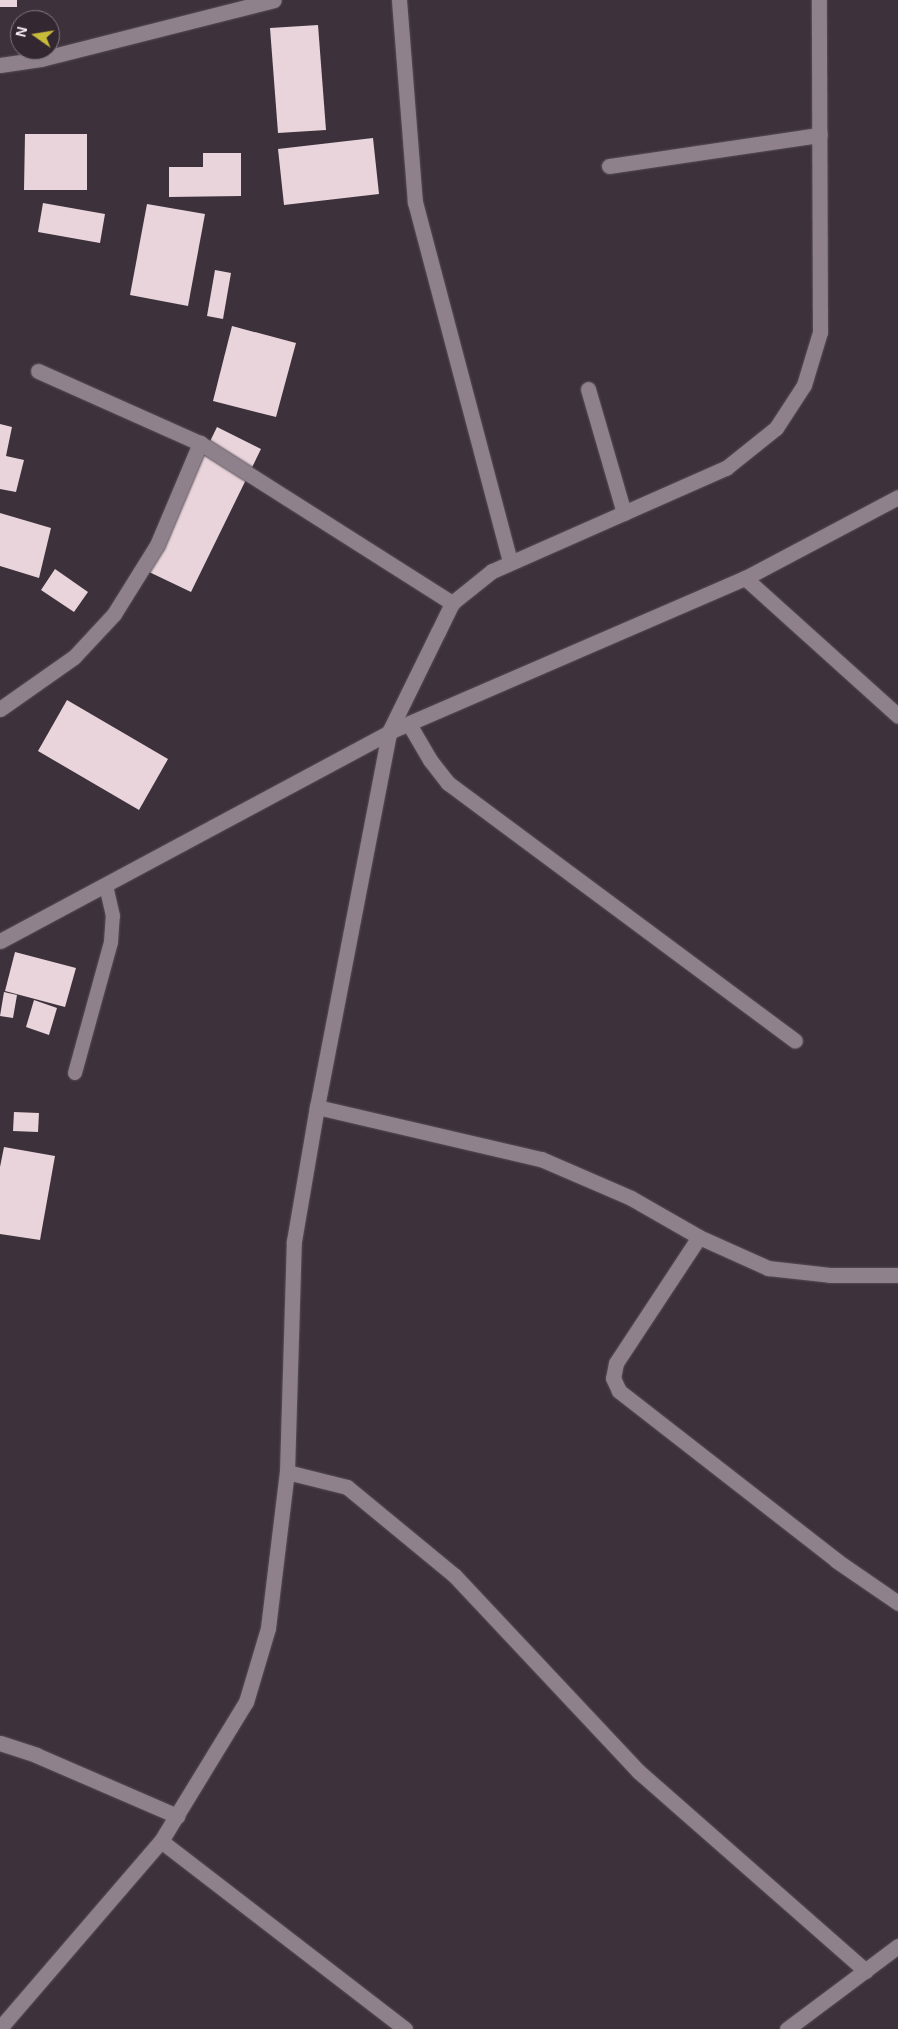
<!DOCTYPE html>
<html>
<head>
<meta charset="utf-8">
<style>
	body { margin:0 }
	#map { position:relative; width:898px; height:2029px; overflow:hidden; background:#3d313b; font-family:Helvetica,sans-serif }
	div>[style] { position:absolute }
	.building>* { inset:0; background:#e8d4da }
	.roads { filter:drop-shadow(0 0 1px #574d55) drop-shadow(0 0 1px #574d55) }
	.lane>* { height:14px; margin:-7px; padding:0 7px; transform-origin:7px; border-radius:7px; background:#8f818c }
	.street>* { height:15px; margin:-7.5px; padding:0 7.5px; transform-origin:7.5px; border-radius:7.5px; background:#8f818c }
	span { translate:-50% -50%; white-space:nowrap; text-align:center; line-height:1.15; -webkit-text-stroke:5px #332731; paint-order:stroke }
	.north { position:absolute; left:10px; top:10px; width:50px; height:50px; box-sizing:border-box; background:#332731; border:1px solid #827880; border-radius:50%; rotate:283deg; font-size:14px; font-weight:700; line-height:20px; text-align:center; color:#f9f1f7 }
	.north::after { content:''; display:block; margin:auto; width:18px; height:22px; background:#c8bb3b; clip-path:polygon(50% 0,100% 100%,50% 72%,0 100%) }
</style>
</head>
<body>
<div id="map">
	<div class="building">
		<i style="clip-path:polygon(0 0,17px 0,17px 7px,0 7px)"></i>
		<i style="clip-path:polygon(318px 25px,326px 130px,278px 133px,270px 28px)"></i>
		<i style="clip-path:polygon(25px 134px,87px 134px,87px 190px,24px 190px)"></i>
		<i style="clip-path:polygon(373px 138px,379px 194px,284px 205px,278px 149px)"></i>
		<i style="clip-path:polygon(203px 153px,241px 153px,241px 196px,169px 197px,169px 167px,203px 167px)"></i>
		<i style="clip-path:polygon(43px 203px,105px 214px,100px 243px,38px 232px)"></i>
		<i style="clip-path:polygon(147px 204px,205px 214px,188px 306px,130px 295px)"></i>
		<i style="clip-path:polygon(215px 270px,231px 273px,223px 319px,207px 316px)"></i>
		<i style="clip-path:polygon(232px 326px,296px 343px,276px 417px,213px 401px)"></i>
		<i style="clip-path:polygon(0 424px,12px 427px,6px 456px,24px 460px,16px 492px,0 489px)"></i>
		<i style="clip-path:polygon(217px 427px,261px 449px,191px 592px,147px 571px)"></i>
		<i style="clip-path:polygon(0 513px,51px 528px,39px 578px,0 566px)"></i>
		<i style="clip-path:polygon(55px 569px,88px 592px,74px 612px,41px 590px)"></i>
		<i style="clip-path:polygon(67px 700px,168px 759px,139px 810px,38px 751px)"></i>
		<i style="clip-path:polygon(15px 952px,76px 968px,65px 1007px,5px 991px)"></i>
		<i style="clip-path:polygon(4px 992px,17px 995px,13px 1018px,0 1016px)"></i>
		<i style="clip-path:polygon(34px 1000px,57px 1008px,49px 1035px,26px 1027px)"></i>
		<i style="clip-path:polygon(14px 1112px,39px 1113px,38px 1132px,13px 1131px)"></i>
		<i style="clip-path:polygon(4px 1147px,55px 1156px,40px 1240px,0 1234px,0 1167px)"></i>
	</div>
	<div class="roads">
		<div class="lane">
			<i style="left:75px;top:1073px;width:136px;rotate:-74.6deg"></i>
			<i style="left:111px;top:942px;width:26px;rotate:-86deg"></i>
			<i style="left:113px;top:916px;width:31px;rotate:-103deg"></i>
		</div>
		<div class="street">
			<i style="left:399px;top:0;width:203px;rotate:85.5deg"></i>
			<i style="left:415px;top:202px;width:372px;rotate:75.2deg"></i>
			<i style="left:0;top:65px;width:41px;rotate:-8.3deg"></i>
			<i style="left:41px;top:59px;width:240px;rotate:-14.2deg"></i>
			<i style="left:609px;top:166px;width:213px;rotate:-8.4deg"></i>
			<i style="left:38px;top:371px;width:177px;rotate:24deg"></i>
			<i style="left:200px;top:443px;width:299px;rotate:32.4deg"></i>
			<i style="left:588px;top:389px;width:129px;rotate:73.8deg"></i>
			<i style="left:745px;top:578px;width:206px;rotate:42deg"></i>
			<i style="left:0;top:709px;width:90px;rotate:-35.1deg"></i>
			<i style="left:74px;top:657px;width:59px;rotate:-47.1deg"></i>
			<i style="left:114px;top:614px;width:81px;rotate:-58.1deg"></i>
			<i style="left:157px;top:545px;width:111px;rotate:-67.1deg"></i>
			<i style="left:409px;top:724px;width:42px;rotate:59.7deg"></i>
			<i style="left:430px;top:760px;width:29px;rotate:52deg"></i>
			<i style="left:448px;top:783px;width:432px;rotate:36.6deg"></i>
			<i style="left:0;top:941px;width:442px;rotate:-28.2deg"></i>
			<i style="left:389px;top:732px;width:388px;rotate:-23.4deg"></i>
			<i style="left:745px;top:578px;width:173px;rotate:-27.9deg"></i>
			<i style="left:317px;top:1107px;width:230px;rotate:13.1deg"></i>
			<i style="left:541px;top:1159px;width:98px;rotate:23.4deg"></i>
			<i style="left:631px;top:1198px;width:78px;rotate:29.8deg"></i>
			<i style="left:699px;top:1237px;width:76px;rotate:24.2deg"></i>
			<i style="left:768px;top:1268px;width:62px;rotate:6.4deg"></i>
			<i style="left:830px;top:1275px;width:68px"></i>
			<i style="left:699px;top:1237px;width:151px;rotate:123.4deg"></i>
			<i style="left:616px;top:1363px;width:15px;rotate:101deg"></i>
			<i style="left:613px;top:1378px;width:14px;rotate:65deg"></i>
			<i style="left:619px;top:1391px;width:276px;rotate:37.9deg"></i>
			<i style="left:837px;top:1561px;width:74px;rotate:34.5deg"></i>
			<i style="left:287px;top:1472px;width:62px;rotate:14deg"></i>
			<i style="left:347px;top:1487px;width:140px;rotate:39.5deg"></i>
			<i style="left:455px;top:1576px;width:267px;rotate:46.8deg"></i>
			<i style="left:638px;top:1771px;width:303px;rotate:41.3deg"></i>
			<i style="left:0;top:1743px;width:38px;rotate:18deg"></i>
			<i style="left:36px;top:1755px;width:154px;rotate:23.4deg"></i>
			<i style="left:161px;top:1841px;width:308px;rotate:37.6deg"></i>
			<i style="left:0;top:2028px;width:247px;rotate:-49.3deg"></i>
			<i style="left:161px;top:1841px;width:163px;rotate:-58.6deg"></i>
			<i style="left:246px;top:1702px;width:77px;rotate:-73.4deg"></i>
			<i style="left:268px;top:1628px;width:157px;rotate:-83.1deg"></i>
			<i style="left:287px;top:1472px;width:231px;rotate:-88.3deg"></i>
			<i style="left:294px;top:1241px;width:136px;rotate:-80.3deg"></i>
			<i style="left:317px;top:1107px;width:382px;rotate:-79.1deg"></i>
			<i style="left:389px;top:732px;width:111px;rotate:-63.9deg"></i>
			<i style="left:438px;top:632px;width:32px;rotate:-64deg"></i>
			<i style="left:452px;top:603px;width:51px;rotate:-38.7deg"></i>
			<i style="left:492px;top:571px;width:256px;rotate:-23.8deg"></i>
			<i style="left:726px;top:468px;width:64px;rotate:-38.7deg"></i>
			<i style="left:776px;top:428px;width:51px;rotate:-56.9deg"></i>
			<i style="left:804px;top:385px;width:55px;rotate:-73.2deg"></i>
			<i style="left:820px;top:332px;width:332px;rotate:-90.2deg"></i>
			<i style="left:787px;top:2029px;width:139px;rotate:-36.8deg"></i>
		</div>
	</div>
	<div class="north">N</div>
</div>
</body>
</html>
